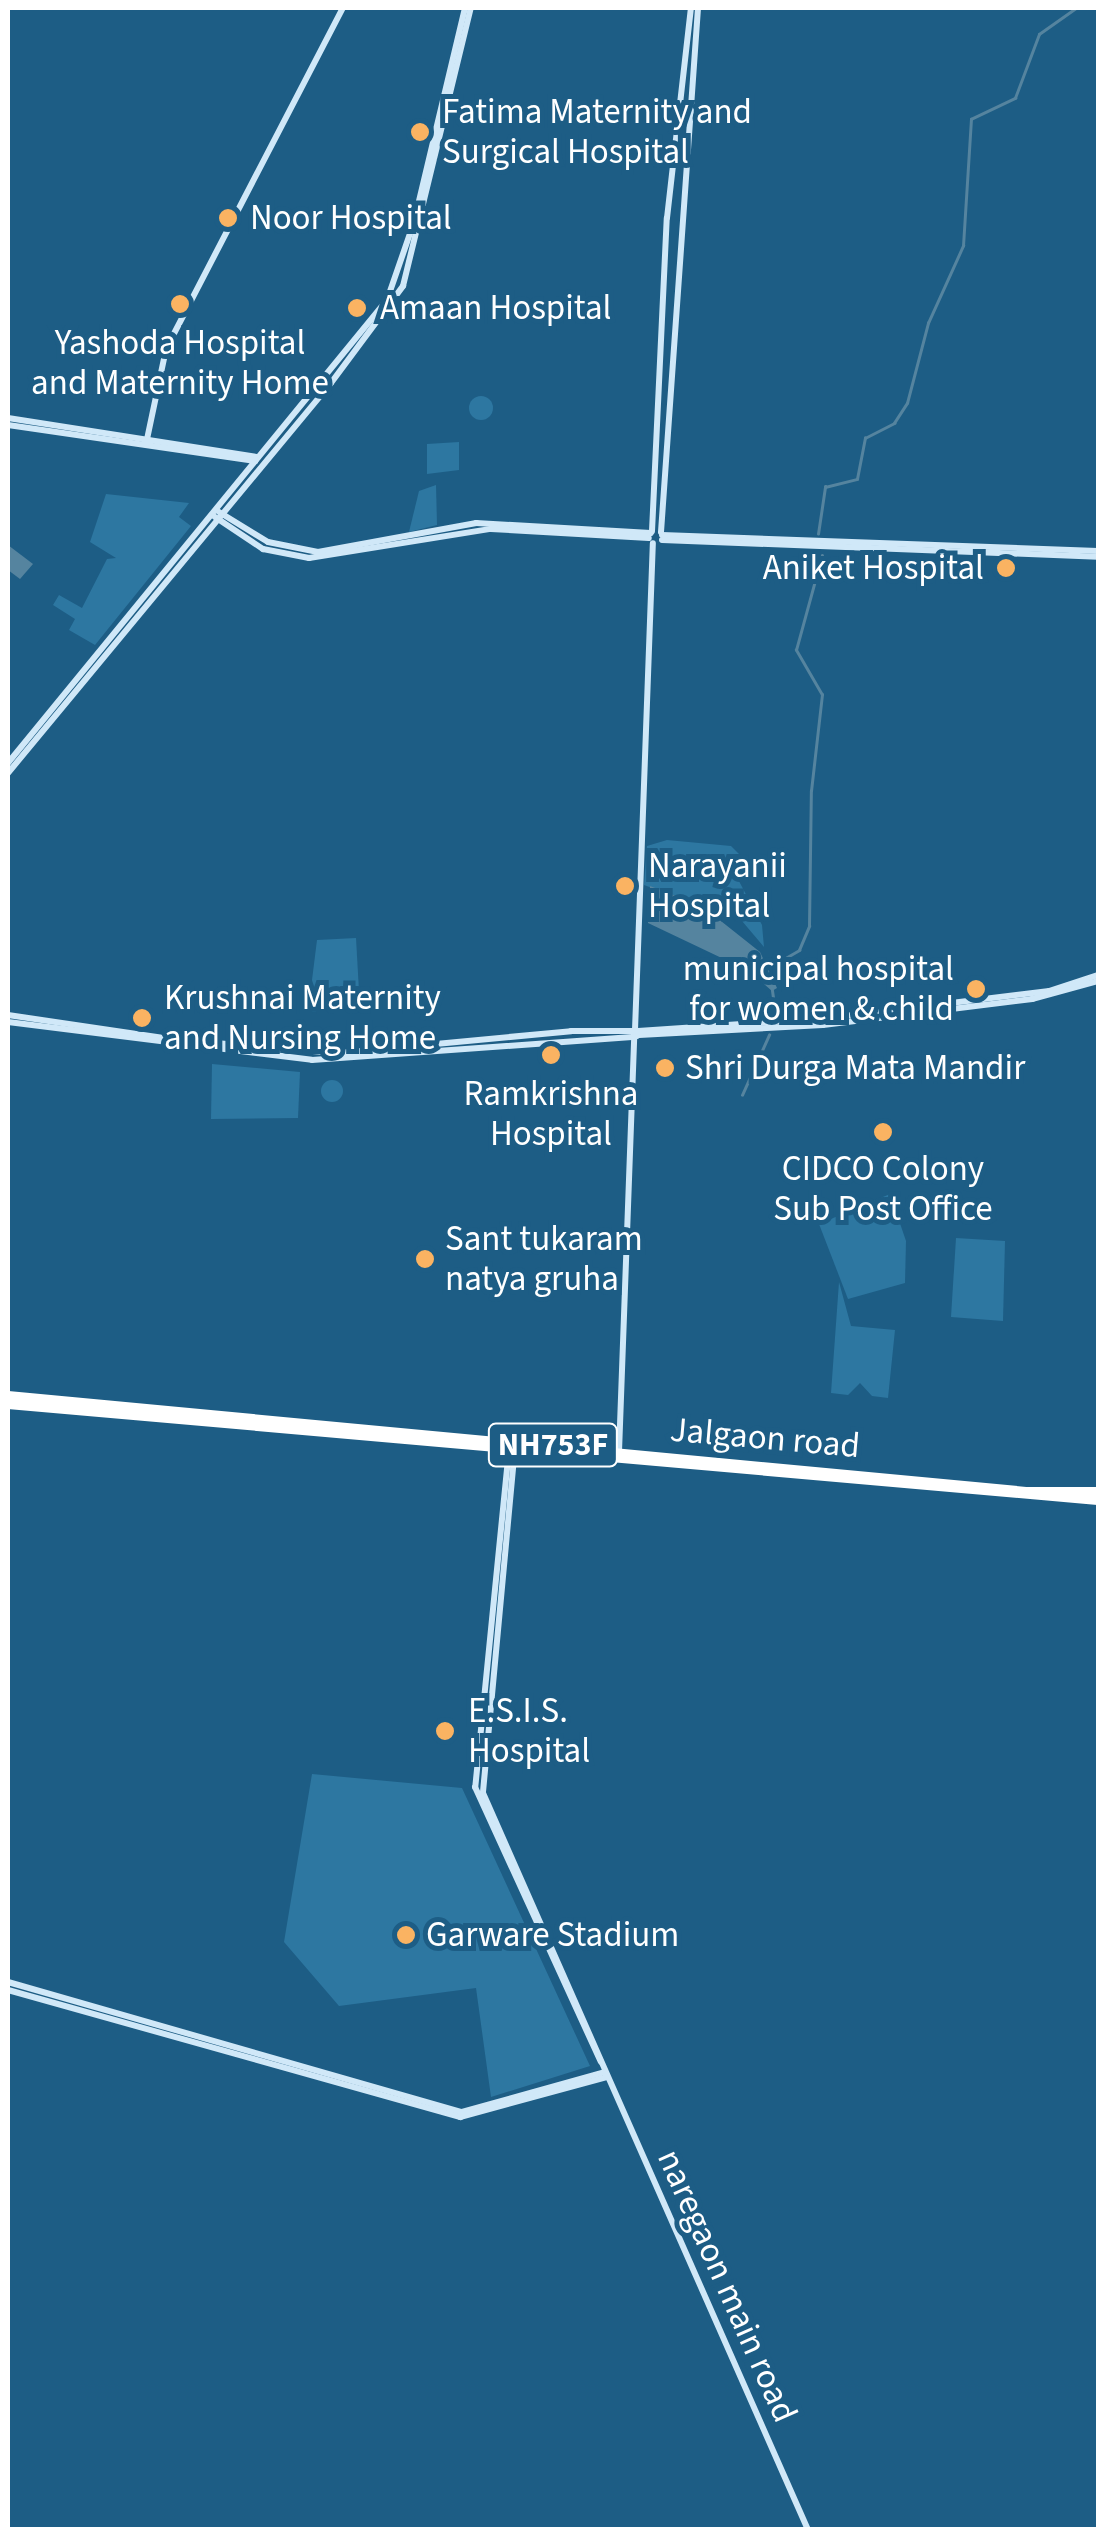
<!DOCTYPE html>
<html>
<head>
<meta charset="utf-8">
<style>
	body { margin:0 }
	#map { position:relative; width:1106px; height:2537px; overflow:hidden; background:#1d5d85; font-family:"Source Sans 3",sans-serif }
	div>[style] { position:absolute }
	.green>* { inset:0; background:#2d77a1 }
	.round { border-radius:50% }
	.water>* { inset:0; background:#55849f }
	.stream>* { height:2.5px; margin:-1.25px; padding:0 1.25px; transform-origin:1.25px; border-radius:1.25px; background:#55849f }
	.secondary>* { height:6px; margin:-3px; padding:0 3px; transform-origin:3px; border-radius:3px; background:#d0e8f8 }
	.highway>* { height:10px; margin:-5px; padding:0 5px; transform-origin:5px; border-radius:5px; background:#fff }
	.dots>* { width:28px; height:28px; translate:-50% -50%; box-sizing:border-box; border:5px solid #1d5d85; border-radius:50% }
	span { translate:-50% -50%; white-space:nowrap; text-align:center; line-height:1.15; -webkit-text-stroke:10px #1d5d85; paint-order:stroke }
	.shield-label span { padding:2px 8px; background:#1d5d85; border:2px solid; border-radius:8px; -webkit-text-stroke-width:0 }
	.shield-label { font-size:32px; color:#fff; font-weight:700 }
	.poi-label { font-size:35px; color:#fff }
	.left { translate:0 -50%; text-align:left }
	.right { translate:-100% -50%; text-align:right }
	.street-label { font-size:35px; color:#fff }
	.frame { position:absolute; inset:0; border:10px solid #fff; pointer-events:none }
</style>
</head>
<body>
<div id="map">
	<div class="green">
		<i class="round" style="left:469px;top:396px;width:24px;height:24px"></i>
		<i style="clip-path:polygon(459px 442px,459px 470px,427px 474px,427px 444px)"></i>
		<i style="clip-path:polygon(436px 485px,437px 525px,409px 532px,419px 491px)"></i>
		<i style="clip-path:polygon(106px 494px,189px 503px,179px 517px,191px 526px,95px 645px,69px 630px,75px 619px,53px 605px,59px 595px,82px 608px,107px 559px,116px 558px,90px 542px)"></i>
		<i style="clip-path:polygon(667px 840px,731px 846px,739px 854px,729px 862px,762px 925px,764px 947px,742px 921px,644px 885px,647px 846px)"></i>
		<i style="clip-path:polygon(356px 938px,360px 1009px,308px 1012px,317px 940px)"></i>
		<i style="clip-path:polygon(212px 1064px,300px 1072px,298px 1118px,211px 1119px)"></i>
		<i class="round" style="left:321px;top:1080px;width:22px;height:22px"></i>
		<i style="clip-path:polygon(890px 1194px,906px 1241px,905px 1283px,848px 1299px,819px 1224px)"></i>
		<i style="clip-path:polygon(956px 1238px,1005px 1241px,1003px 1321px,951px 1317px)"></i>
		<i style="clip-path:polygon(839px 1282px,851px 1326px,895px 1330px,888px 1398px,872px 1396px,860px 1383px,848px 1395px,831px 1393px)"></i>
		<i style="clip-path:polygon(312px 1774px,462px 1788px,590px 2066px,491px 2097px,476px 1988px,339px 2006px,284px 1942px)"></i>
	</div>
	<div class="water">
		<i style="clip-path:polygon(8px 545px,33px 564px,20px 579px,8px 570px)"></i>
		<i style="clip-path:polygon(650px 886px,702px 906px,760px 952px,777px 988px,772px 991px,749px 971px,648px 923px)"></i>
	</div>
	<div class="stream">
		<i style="left:818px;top:534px;width:48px;rotate:-81.5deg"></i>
		<i style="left:825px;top:487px;width:33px;rotate:-14deg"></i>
		<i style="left:857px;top:479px;width:42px;rotate:-79deg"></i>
		<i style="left:865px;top:438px;width:33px;rotate:-27deg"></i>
		<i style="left:894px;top:423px;width:24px;rotate:-57deg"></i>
		<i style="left:907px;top:403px;width:83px;rotate:-75.3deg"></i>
		<i style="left:928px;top:323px;width:85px;rotate:-65.6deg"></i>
		<i style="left:963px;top:246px;width:127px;rotate:-86.4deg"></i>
		<i style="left:971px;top:119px;width:49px;rotate:-25.5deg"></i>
		<i style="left:1015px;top:98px;width:68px;rotate:-69.4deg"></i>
		<i style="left:1039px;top:34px;width:45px;rotate:-35.1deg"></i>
		<i style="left:782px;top:960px;width:20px;rotate:-30deg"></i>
		<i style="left:799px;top:950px;width:26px;rotate:-67deg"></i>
		<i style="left:809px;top:926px;width:135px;rotate:-89.2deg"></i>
		<i style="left:811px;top:791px;width:97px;rotate:-83.5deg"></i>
		<i style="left:822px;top:695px;width:52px;rotate:-120deg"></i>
		<i style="left:796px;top:650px;width:98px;rotate:-74.7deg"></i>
		<i style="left:765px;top:968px;width:15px;rotate:-23deg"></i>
		<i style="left:772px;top:987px;width:28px;rotate:82deg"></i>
		<i style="left:742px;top:1095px;width:66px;rotate:-65.8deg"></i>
	</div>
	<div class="secondary">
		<i style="left:8px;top:418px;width:253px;rotate:8.9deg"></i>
		<i style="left:8px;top:425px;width:250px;rotate:8.3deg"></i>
		<i style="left:146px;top:444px;width:97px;rotate:-78.1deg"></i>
		<i style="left:166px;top:349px;width:384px;rotate:-62.6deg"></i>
		<i style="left:219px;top:512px;width:57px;rotate:31.5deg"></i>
		<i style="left:268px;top:542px;width:51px;rotate:11.3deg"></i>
		<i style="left:318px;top:552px;width:161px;rotate:-10.4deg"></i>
		<i style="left:476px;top:523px;width:175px;rotate:3.3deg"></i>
		<i style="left:215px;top:517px;width:58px;rotate:33.7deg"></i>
		<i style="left:263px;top:549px;width:47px;rotate:11.1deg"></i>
		<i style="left:309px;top:558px;width:184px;rotate:-9.1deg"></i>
		<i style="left:491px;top:529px;width:158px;rotate:3.3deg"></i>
		<i style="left:652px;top:531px;width:313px;rotate:-87.3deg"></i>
		<i style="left:667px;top:218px;width:211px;rotate:-83.5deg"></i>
		<i style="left:661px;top:532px;width:525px;rotate:-85.96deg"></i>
		<i style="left:662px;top:535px;width:436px;rotate:2.1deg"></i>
		<i style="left:662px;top:540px;width:436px;rotate:2.2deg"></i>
		<i style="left:8px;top:763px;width:598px;rotate:-50.7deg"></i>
		<i style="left:387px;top:300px;width:83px;rotate:-70.9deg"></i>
		<i style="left:414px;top:222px;width:220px;rotate:-76.6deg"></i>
		<i style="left:8px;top:773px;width:506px;rotate:-50.37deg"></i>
		<i style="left:331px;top:383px;width:121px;rotate:-53.4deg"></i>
		<i style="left:403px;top:286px;width:286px;rotate:-76.3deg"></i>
		<i style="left:8px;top:1015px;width:171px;rotate:8.4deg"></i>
		<i style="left:177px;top:1040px;width:164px;rotate:4.6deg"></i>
		<i style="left:340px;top:1053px;width:232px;rotate:-5.4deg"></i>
		<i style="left:571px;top:1031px;width:62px"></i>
		<i style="left:633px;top:1031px;width:6px;rotate:51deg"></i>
		<i style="left:637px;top:1036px;width:5px;rotate:-79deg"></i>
		<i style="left:638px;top:1031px;width:5px;rotate:180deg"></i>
		<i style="left:8px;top:1022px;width:306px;rotate:7.1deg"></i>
		<i style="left:312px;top:1060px;width:321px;rotate:-4.1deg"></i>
		<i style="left:635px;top:1030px;width:487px;rotate:-87.9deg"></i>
		<i style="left:638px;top:1031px;width:183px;rotate:-3.8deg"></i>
		<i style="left:821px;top:1019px;width:230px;rotate:-7deg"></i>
		<i style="left:1049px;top:991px;width:52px;rotate:-18.1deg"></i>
		<i style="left:639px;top:1035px;width:184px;rotate:-3.1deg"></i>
		<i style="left:823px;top:1025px;width:211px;rotate:-7.1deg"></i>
		<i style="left:1032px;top:999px;width:68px;rotate:-15.3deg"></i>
		<i style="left:515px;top:1447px;width:347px;rotate:95.3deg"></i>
		<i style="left:483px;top:1793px;width:805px;rotate:66.2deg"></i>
		<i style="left:509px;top:1449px;width:340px;rotate:95.7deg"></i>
		<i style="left:475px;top:1787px;width:302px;rotate:65.4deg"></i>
		<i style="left:619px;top:1452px;width:415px;rotate:-87.9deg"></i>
		<i style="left:8px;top:1982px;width:472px;rotate:16deg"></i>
		<i style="left:462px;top:2112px;width:148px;rotate:-15.6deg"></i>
		<i style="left:8px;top:1990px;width:470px;rotate:15.7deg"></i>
		<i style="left:460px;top:2117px;width:152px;rotate:-15.2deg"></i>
	</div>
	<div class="highway">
		<i style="left:8px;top:1396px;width:1025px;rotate:5.38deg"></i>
		<i style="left:1028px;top:1492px;width:70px"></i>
		<i style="left:8px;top:1404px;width:1094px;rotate:5.03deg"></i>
	</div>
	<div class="dots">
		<i style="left:420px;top:132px;background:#fab362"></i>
		<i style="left:228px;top:218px;background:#fab362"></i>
		<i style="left:180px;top:304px;background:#fab362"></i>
		<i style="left:357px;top:308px;background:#fab362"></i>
		<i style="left:1006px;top:568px;background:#fab362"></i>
		<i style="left:625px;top:886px;background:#fab362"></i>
		<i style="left:976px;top:989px;background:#fab362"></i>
		<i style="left:142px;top:1018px;background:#fab362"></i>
		<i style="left:551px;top:1055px;background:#fab362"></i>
		<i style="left:665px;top:1068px;background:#fab362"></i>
		<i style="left:883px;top:1132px;background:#fab362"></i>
		<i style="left:425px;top:1259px;background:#fab362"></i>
		<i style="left:445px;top:1731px;background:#fab362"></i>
		<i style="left:406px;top:1935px;background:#fab362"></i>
	</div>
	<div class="shield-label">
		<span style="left:553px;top:1445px">NH753F</span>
	</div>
	<div class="poi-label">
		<span class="left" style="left:442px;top:132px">Fatima Maternity and<br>Surgical Hospital</span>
		<span class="left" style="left:250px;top:218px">Noor Hospital</span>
		<span class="left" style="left:380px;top:308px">Amaan Hospital</span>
		<span style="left:180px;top:363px">Yashoda Hospital<br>and Maternity Home</span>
		<span class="right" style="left:984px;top:568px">Aniket Hospital</span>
		<span class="left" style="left:648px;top:886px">Narayanii<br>Hospital</span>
		<span class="right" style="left:954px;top:989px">municipal hospital<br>for women &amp; child</span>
		<span class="left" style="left:164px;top:1018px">Krushnai Maternity<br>and Nursing Home</span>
		<span class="left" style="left:685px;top:1068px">Shri Durga Mata Mandir</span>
		<span style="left:551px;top:1114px">Ramkrishna<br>Hospital</span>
		<span style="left:883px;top:1189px">CIDCO Colony<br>Sub Post Office</span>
		<span class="left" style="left:445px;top:1259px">Sant tukaram<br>natya gruha</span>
		<span class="left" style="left:468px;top:1731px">E.S.I.S.<br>Hospital</span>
		<span class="left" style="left:426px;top:1935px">Garware Stadium</span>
	</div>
	<div class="street-label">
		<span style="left:765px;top:1438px;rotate:5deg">Jalgaon road</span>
		<span style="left:727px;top:2286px;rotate:66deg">naregaon main road</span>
	</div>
	<div class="frame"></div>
</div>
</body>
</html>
